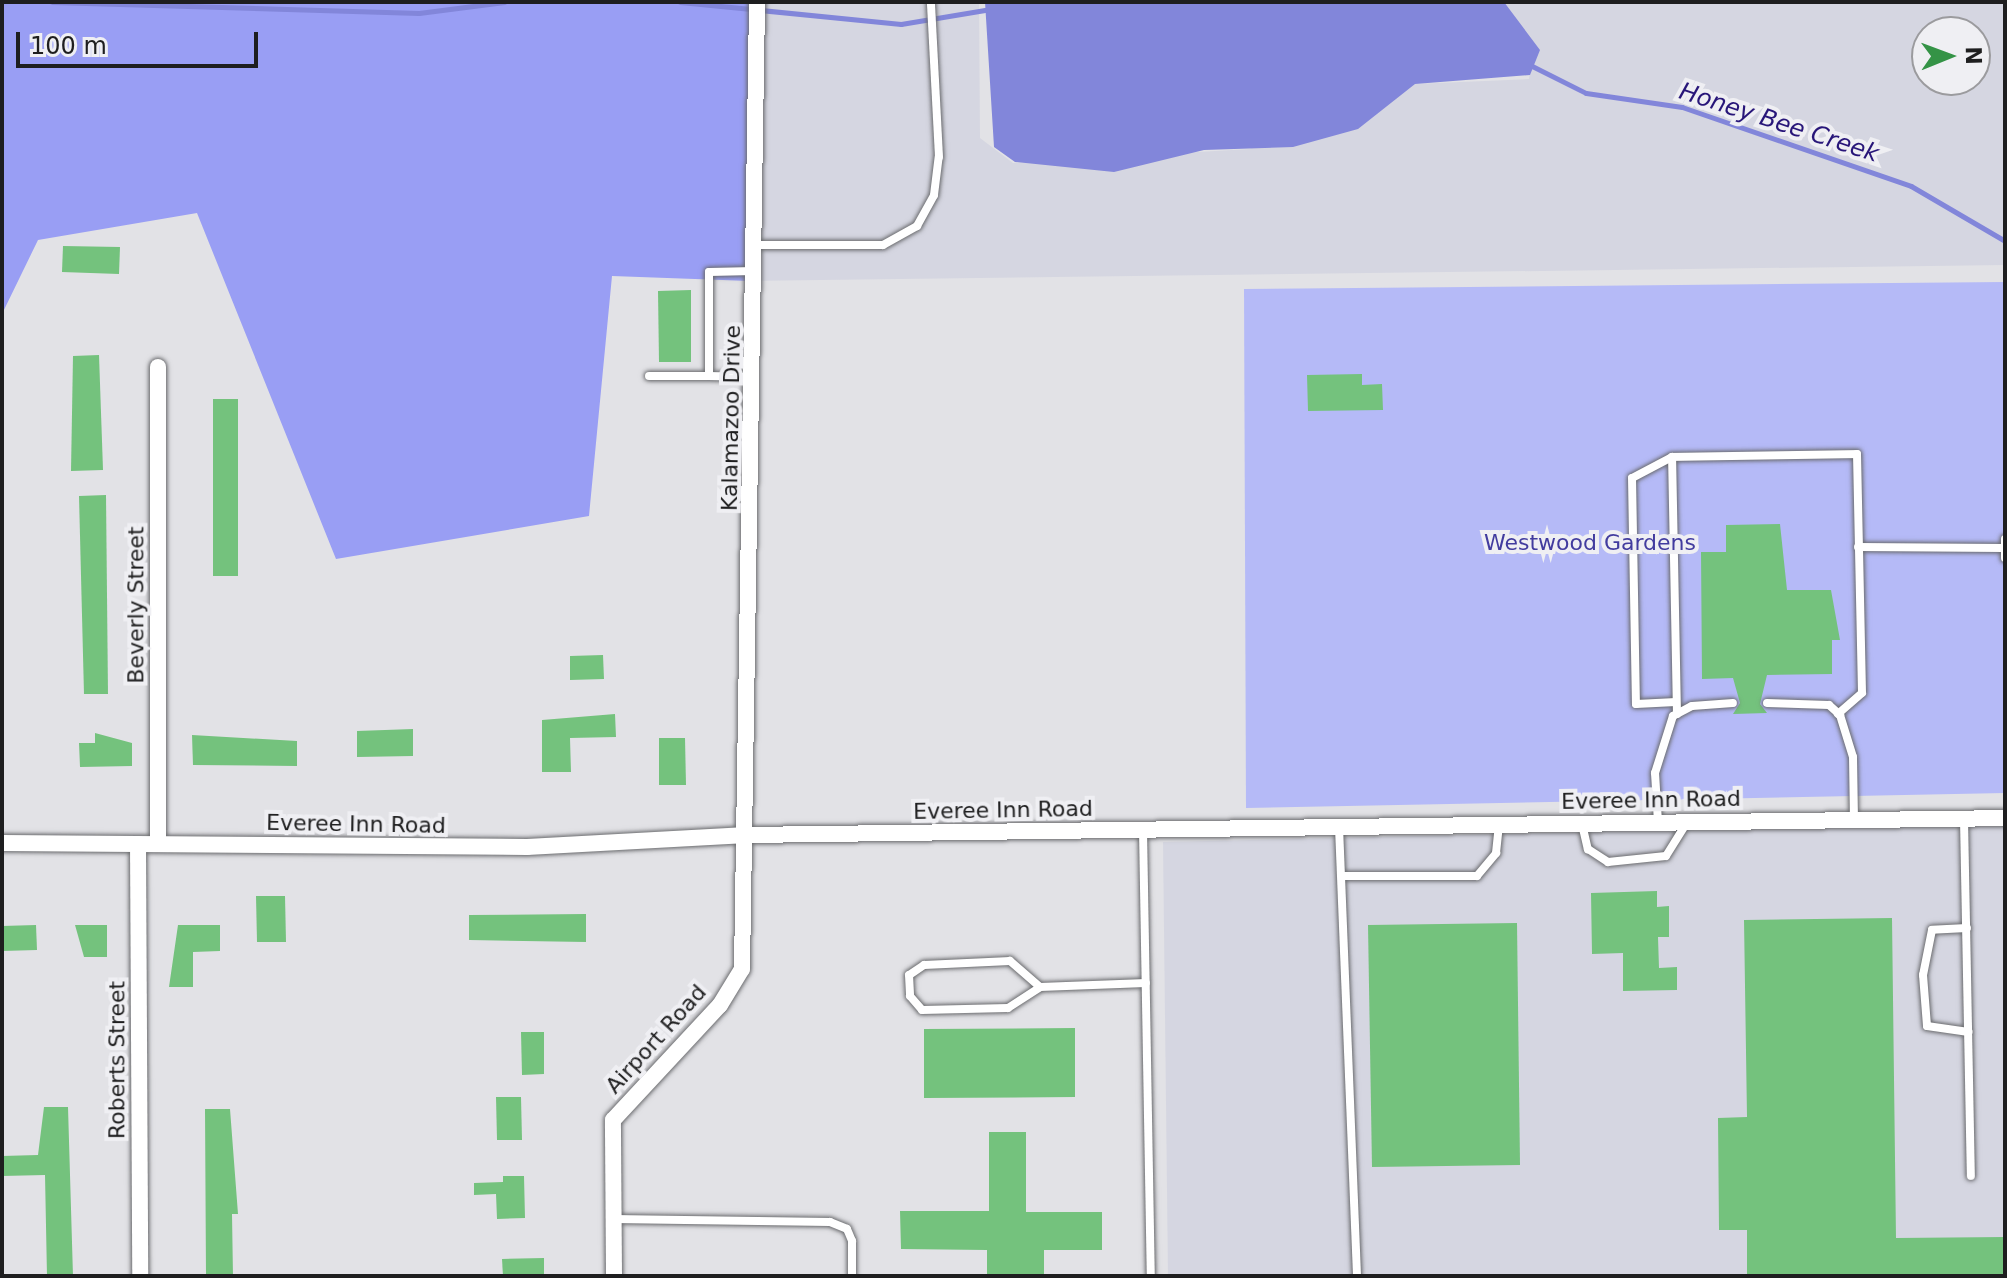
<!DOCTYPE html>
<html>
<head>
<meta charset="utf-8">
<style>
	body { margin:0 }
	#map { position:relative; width:2007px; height:1278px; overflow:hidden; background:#e2e2e6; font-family:"DejaVu Sans",sans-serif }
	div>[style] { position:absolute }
	.built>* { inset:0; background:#d5d6e1 }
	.green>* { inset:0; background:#b5baf7 }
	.forest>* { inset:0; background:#999ef4 }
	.water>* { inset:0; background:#8286da }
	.stream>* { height:5px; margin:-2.5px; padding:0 2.5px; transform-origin:2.5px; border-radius:2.5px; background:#8286da }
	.building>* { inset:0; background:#74c27d }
	.roads { filter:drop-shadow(0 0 2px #6a6b6e) drop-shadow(0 0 2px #6a6b6e) }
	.lane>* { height:8px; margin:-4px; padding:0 4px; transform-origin:4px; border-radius:4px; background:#fff }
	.street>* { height:16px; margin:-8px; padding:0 8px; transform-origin:8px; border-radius:8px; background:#fff }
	span { translate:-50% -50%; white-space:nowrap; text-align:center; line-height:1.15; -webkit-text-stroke:8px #efeff3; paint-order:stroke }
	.street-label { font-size:22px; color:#1e1e1f }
	.park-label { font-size:22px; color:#423c9f }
	.water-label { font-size:24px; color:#281679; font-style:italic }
	.frame { position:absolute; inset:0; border:4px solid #1e1e1f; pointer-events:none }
	.north { position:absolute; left:1911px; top:16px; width:80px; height:80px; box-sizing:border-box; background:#efeff3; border:2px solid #9b9b9e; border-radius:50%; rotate:89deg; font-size:22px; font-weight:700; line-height:32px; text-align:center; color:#1e1e1f }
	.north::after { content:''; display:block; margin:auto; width:28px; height:36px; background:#349346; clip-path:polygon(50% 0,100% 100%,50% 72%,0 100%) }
	.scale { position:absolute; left:16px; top:32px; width:242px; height:36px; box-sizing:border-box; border:4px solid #1e1e1f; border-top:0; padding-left:10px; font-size:24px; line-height:28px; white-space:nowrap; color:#1e1e1f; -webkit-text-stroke:6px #efeff3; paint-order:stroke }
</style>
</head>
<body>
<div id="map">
	<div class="built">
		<i style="clip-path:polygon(evenodd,759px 2px,979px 2px,980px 138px,1013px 163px,1249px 149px,1414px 84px,1529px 79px,1533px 47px,1499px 2px,2005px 2px,2005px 265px,750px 281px,759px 2px,1927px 32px,1975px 32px,1975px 80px,1927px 80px,1927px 32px)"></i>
		<i style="clip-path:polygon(2005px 822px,2005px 1276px,1168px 1276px,1163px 842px)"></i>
	</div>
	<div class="green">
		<i style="clip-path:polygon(2005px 282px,2005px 793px,1246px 808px,1244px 289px)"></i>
	</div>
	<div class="forest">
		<i style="clip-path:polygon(2px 2px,759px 2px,750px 281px,612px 276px,589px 516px,336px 559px,197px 213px,38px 240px,2px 314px)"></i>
	</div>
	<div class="water">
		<i style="clip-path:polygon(985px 2px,1504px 2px,1540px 50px,1530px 75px,1415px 84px,1358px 129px,1293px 147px,1204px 150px,1114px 172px,1015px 162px,994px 147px)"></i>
	</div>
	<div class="stream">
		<i style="left:52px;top:2px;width:367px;rotate:1.7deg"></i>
		<i style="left:419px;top:13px;width:86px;rotate:-7.4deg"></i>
		<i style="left:680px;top:2px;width:222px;rotate:5.7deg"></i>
		<i style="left:901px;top:24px;width:85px;rotate:-9.5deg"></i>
		<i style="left:1532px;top:66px;width:60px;rotate:26.6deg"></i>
		<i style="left:1586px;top:93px;width:97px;rotate:8.3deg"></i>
		<i style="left:1682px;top:107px;width:242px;rotate:19deg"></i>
		<i style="left:1911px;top:186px;width:109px;rotate:30.3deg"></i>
	</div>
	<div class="building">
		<i style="clip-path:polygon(63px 246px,120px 247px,119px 274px,62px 272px)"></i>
		<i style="clip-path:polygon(691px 290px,691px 362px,659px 362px,658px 291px)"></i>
		<i style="clip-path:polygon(99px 355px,103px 470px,71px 471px,73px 356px)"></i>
		<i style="clip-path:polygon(1362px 374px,1362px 385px,1382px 384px,1383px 410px,1308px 411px,1307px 375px)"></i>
		<i style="clip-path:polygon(213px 399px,238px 399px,238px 576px,213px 576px)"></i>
		<i style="clip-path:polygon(106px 495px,108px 694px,84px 694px,79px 496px)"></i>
		<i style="clip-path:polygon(1780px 524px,1787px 590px,1831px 590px,1840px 640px,1832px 640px,1832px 674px,1767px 675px,1760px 704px,1767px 713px,1733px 714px,1740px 703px,1733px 678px,1702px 679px,1701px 552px,1726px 552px,1726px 525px)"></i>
		<i style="clip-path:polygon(603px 655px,604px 679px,570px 680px,570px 656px)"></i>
		<i style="clip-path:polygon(615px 714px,616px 737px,570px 738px,571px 772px,542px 772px,542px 720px)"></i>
		<i style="clip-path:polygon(413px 729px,413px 756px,357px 757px,357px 731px)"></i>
		<i style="clip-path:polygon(95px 733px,132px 743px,132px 766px,80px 767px,79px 743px,95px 743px)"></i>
		<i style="clip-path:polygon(192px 735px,297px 741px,297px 766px,193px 765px)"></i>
		<i style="clip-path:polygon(659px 738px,685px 738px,686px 785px,659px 785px)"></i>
		<i style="clip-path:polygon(1657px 891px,1657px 907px,1669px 906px,1669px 937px,1658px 937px,1659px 968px,1677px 967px,1677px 990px,1623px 991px,1623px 953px,1592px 954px,1591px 893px)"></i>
		<i style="clip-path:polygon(256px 896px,285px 896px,286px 942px,257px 942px)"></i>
		<i style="clip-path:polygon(586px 914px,586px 942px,469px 940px,469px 915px)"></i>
		<i style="clip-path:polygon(1892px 918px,1896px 1238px,2005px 1237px,2005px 1276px,1747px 1276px,1747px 1230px,1719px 1230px,1718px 1118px,1747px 1117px,1744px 920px)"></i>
		<i style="clip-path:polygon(1517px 923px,1520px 1165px,1372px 1167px,1368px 925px)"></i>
		<i style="clip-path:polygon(36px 925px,37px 950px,2px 951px,2px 926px)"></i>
		<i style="clip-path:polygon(75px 925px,107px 925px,107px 957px,84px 957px)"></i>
		<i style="clip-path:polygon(178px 925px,220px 925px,220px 951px,193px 952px,193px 987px,169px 987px)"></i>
		<i style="clip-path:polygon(1075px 1028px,1075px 1097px,924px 1098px,924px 1029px)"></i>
		<i style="clip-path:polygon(521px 1032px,544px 1032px,544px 1074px,522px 1075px)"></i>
		<i style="clip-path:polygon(496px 1097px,521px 1097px,522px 1140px,497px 1140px)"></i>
		<i style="clip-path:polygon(44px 1107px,68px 1107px,73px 1276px,47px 1276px,45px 1175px,2px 1176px,2px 1156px,38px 1155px)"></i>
		<i style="clip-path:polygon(205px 1109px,230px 1109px,238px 1214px,232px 1214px,233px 1276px,206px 1276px)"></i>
		<i style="clip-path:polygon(989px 1132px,1026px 1132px,1026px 1212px,1102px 1212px,1102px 1250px,1044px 1250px,1044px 1276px,987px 1276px,987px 1250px,901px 1249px,900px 1211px,989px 1211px)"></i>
		<i style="clip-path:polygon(503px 1176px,524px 1176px,525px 1218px,497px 1219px,496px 1194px,474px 1195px,474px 1183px,503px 1182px)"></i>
		<i style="clip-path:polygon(544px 1258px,544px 1276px,503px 1276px,502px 1259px)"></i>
	</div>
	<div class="roads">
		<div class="lane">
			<i style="left:755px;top:245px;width:128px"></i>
			<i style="left:883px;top:245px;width:39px;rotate:-29deg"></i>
			<i style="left:917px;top:226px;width:35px;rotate:-61deg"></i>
			<i style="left:934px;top:195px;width:38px;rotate:-83deg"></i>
			<i style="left:939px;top:157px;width:155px;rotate:-93deg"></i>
			<i style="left:649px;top:376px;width:60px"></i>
			<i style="left:753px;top:377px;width:44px;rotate:-178.7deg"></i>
			<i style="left:709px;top:376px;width:104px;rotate:-90deg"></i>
			<i style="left:709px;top:272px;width:45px;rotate:-1.3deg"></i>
			<i style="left:1672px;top:457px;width:45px;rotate:152.3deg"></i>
			<i style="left:1632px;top:478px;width:226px;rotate:89deg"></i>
			<i style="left:1636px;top:704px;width:40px;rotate:-2.9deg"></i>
			<i style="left:2005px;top:539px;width:19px;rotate:90deg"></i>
			<i style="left:1858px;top:547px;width:146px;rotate:0.4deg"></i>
			<i style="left:1767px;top:703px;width:62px;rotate:1.8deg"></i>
			<i style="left:1829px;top:705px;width:15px;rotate:42deg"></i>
			<i style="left:1840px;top:715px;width:44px;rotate:72.8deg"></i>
			<i style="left:1853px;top:757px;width:63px;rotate:89.1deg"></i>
			<i style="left:1677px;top:714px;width:257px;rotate:-91.1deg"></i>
			<i style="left:1672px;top:457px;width:185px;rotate:-0.9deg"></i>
			<i style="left:1857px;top:454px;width:239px;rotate:88.8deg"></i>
			<i style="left:1862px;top:693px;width:32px;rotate:139deg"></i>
			<i style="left:1964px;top:819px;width:357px;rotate:88.9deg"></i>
			<i style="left:1658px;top:822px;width:49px;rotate:-93.5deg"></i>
			<i style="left:1655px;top:773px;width:60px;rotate:-72.5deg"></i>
			<i style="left:1673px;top:716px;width:21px;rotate:-28deg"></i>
			<i style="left:1692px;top:706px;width:41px;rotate:-4.2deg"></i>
			<i style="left:1582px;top:824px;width:26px;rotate:77deg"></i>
			<i style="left:1588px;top:849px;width:24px;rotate:33deg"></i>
			<i style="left:1608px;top:862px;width:58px;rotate:-5.9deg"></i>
			<i style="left:1666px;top:856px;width:39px;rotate:-58deg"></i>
			<i style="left:1339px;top:827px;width:449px;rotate:87.7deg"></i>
			<i style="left:1143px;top:830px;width:446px;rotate:89deg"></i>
			<i style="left:1342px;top:876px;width:135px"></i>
			<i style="left:1477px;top:876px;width:30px;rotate:-50deg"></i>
			<i style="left:1496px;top:853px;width:28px;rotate:-84deg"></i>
			<i style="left:1967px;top:928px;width:35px;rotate:177deg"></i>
			<i style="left:1932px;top:930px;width:46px;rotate:101.3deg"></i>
			<i style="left:1923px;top:975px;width:51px;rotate:85.5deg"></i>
			<i style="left:1927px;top:1026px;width:42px;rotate:8.1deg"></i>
			<i style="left:1040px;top:987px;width:40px;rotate:-139deg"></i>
			<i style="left:1010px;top:961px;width:86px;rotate:177.3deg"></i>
			<i style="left:924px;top:965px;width:18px;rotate:146deg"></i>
			<i style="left:909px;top:975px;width:21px;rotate:87deg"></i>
			<i style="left:910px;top:996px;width:18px;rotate:49deg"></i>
			<i style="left:922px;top:1010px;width:86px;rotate:-1.3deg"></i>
			<i style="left:1008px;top:1008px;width:38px;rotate:-33deg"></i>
			<i style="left:1040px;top:987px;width:106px;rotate:-2.2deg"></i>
			<i style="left:613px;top:1219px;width:217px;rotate:0.8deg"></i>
			<i style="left:830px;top:1222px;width:18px;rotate:22deg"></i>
			<i style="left:847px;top:1229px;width:13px;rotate:67deg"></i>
			<i style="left:852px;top:1241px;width:35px;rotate:90deg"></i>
		</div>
		<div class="street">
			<i style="left:2px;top:843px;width:525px;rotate:0.44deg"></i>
			<i style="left:527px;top:847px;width:220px;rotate:-3.1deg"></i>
			<i style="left:747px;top:835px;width:1258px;rotate:-0.77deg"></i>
			<i style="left:158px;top:843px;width:476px;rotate:-90deg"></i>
			<i style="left:138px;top:844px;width:432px;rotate:89.7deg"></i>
			<i style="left:614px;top:1276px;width:156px;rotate:-90.4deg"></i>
			<i style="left:613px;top:1120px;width:157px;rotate:-47.1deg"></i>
			<i style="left:720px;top:1005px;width:42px;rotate:-58.6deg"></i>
			<i style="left:742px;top:969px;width:967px;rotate:-89.11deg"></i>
		</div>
	</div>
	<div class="street-label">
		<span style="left:731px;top:418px;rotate:-89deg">Kalamazoo Drive</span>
		<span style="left:136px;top:605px;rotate:-90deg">Beverly Street</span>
		<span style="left:1651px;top:800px;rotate:-1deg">Everee Inn Road</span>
		<span style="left:1003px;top:810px;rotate:-1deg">Everee Inn Road</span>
		<span style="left:356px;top:824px;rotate:1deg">Everee Inn Road</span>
		<span style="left:656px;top:1039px;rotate:-48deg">Airport Road</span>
		<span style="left:117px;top:1060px;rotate:-90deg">Roberts Street</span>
	</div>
	<div class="park-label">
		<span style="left:1590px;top:543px">Westwood Gardens</span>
	</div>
	<div class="water-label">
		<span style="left:1779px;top:123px;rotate:18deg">Honey Bee Creek</span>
	</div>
	<div class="frame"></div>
	<div class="north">N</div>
	<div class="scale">100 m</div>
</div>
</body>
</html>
